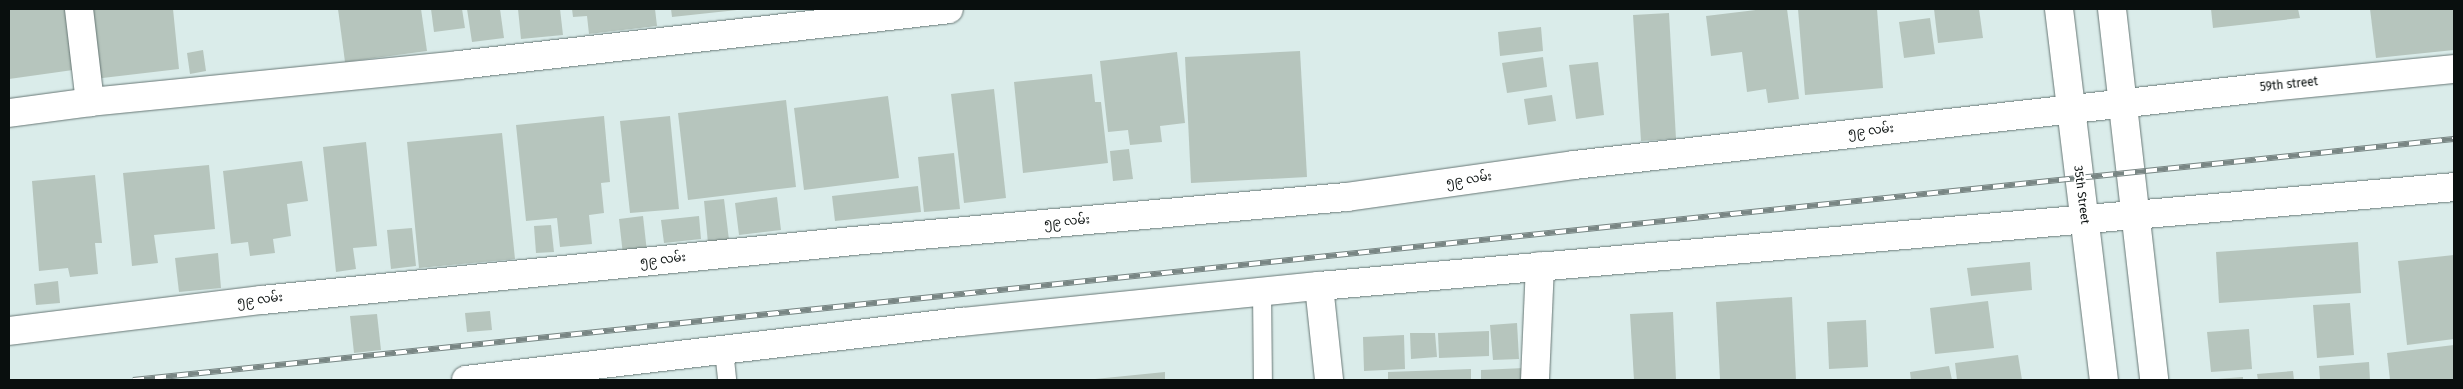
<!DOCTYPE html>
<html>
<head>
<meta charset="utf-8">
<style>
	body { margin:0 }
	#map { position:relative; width:2463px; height:389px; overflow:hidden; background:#daecea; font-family:"Fira Sans","Noto Sans Myanmar",sans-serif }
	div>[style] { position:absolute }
	.building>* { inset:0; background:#b6c5bd }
	.roads { filter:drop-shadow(0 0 1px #677775) drop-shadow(0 0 1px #677775) }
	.service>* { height:18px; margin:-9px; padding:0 9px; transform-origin:9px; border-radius:9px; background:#fff }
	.minor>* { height:28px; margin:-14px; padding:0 14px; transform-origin:14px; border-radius:14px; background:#fff }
	.primary>* { height:28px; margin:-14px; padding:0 14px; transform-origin:14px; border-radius:14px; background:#fff }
	.rail>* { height:5.5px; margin-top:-2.75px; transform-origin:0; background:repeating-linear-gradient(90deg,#fff 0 11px,#798684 0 22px); box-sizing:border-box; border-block:1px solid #798684 }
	span { translate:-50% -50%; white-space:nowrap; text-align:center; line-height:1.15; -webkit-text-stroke:4px #fff; paint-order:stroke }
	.street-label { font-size:12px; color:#090f0e }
	.frame { position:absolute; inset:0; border:10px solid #090f0e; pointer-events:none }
</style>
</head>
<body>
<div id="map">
	<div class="building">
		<i style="clip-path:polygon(9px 9px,65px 9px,73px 70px,9px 79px)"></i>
		<i style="clip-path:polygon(86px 9px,173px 9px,179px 69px,94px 79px)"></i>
		<i style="clip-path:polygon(338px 9px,421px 9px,427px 51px,345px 62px)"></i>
		<i style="clip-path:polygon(431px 9px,462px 9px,465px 28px,434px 32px)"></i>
		<i style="clip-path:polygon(467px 9px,500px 9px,504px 38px,472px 42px)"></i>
		<i style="clip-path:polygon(518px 9px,560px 9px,563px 35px,521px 39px)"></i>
		<i style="clip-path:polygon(572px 9px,655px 9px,657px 26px,589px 34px,587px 16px,573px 17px)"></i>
		<i style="clip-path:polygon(671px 9px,737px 9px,737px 10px,672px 17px)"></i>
		<i style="clip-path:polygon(1764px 9px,1787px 9px,1799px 99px,1768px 103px,1766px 89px,1747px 92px,1742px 52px,1711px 56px,1706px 16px)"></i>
		<i style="clip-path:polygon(1798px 9px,1877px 9px,1883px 88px,1805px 95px)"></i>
		<i style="clip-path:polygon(1934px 9px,1979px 9px,1983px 38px,1938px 43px)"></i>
		<i style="clip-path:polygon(2211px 9px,2298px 9px,2300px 18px,2213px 28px)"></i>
		<i style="clip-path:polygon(2370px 9px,2454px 9px,2454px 50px,2376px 58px)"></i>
		<i style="clip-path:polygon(1669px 13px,1676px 139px,1641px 141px,1633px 15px)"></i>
		<i style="clip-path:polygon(1930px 18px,1935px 54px,1904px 58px,1899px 22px)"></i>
		<i style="clip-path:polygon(1541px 27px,1543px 51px,1500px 56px,1498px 32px)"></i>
		<i style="clip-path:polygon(203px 50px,206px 71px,190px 74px,187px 53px)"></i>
		<i style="clip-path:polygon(1300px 51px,1307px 177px,1191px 183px,1185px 57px)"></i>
		<i style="clip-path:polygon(1177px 52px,1185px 123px,1160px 126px,1162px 142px,1130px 145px,1128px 130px,1108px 132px,1100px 61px)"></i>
		<i style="clip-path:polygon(1543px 57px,1547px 87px,1507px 93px,1502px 63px)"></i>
		<i style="clip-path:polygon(1598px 62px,1604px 115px,1576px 119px,1569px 65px)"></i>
		<i style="clip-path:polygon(1092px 74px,1095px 102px,1101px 102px,1108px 163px,1023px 173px,1014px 82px)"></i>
		<i style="clip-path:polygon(994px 89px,1006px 198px,964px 203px,951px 94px)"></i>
		<i style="clip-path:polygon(1552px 95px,1556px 121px,1528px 125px,1524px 99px)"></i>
		<i style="clip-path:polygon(888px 96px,899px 178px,804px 190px,794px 108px)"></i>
		<i style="clip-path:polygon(786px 100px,796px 187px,688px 200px,678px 113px)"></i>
		<i style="clip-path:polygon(604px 116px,610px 182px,601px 183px,604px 213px,589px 215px,592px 244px,560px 247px,557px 218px,526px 221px,516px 125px)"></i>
		<i style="clip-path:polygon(670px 116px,679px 209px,630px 213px,620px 121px)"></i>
		<i style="clip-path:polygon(502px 133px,515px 259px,419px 268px,407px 142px)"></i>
		<i style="clip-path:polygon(366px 142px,377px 246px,353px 248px,356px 269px,336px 272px,323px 147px)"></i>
		<i style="clip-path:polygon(1129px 149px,1133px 179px,1113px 181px,1110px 151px)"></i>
		<i style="clip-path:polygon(954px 153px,960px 209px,924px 212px,918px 157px)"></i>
		<i style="clip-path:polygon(302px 161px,308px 201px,287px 204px,291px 236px,273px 239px,275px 253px,250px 256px,248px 242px,231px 244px,223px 171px)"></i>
		<i style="clip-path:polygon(209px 165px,215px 229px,154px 235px,158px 263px,132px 266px,123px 173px)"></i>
		<i style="clip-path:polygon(95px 175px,102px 243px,95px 243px,98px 274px,70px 277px,68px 268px,39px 271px,32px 181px)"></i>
		<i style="clip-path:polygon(918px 186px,921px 212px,835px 221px,832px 196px)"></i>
		<i style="clip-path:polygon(777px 197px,781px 230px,739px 235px,735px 203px)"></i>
		<i style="clip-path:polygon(724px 199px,729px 240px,708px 243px,704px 201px)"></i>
		<i style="clip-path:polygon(643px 216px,647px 252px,623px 255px,619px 219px)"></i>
		<i style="clip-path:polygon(699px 216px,701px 239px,664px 243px,661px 220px)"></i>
		<i style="clip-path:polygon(551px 225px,554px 252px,536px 253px,534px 226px)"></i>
		<i style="clip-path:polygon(412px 228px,416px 266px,391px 269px,387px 230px)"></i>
		<i style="clip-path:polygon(2358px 242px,2361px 293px,2219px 303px,2216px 252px)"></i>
		<i style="clip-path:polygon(218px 253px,221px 288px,179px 292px,175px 258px)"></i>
		<i style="clip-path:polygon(2454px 255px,2454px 339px,2407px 345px,2398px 261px)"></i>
		<i style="clip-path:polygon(2030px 262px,2032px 290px,1971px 296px,1967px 268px)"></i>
		<i style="clip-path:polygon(58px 281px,60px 303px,36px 305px,34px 284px)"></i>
		<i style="clip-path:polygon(1792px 297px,1796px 380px,1720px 380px,1716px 302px)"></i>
		<i style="clip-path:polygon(1988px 301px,1994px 348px,1935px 354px,1930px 308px)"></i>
		<i style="clip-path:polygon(2350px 303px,2354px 355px,2317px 358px,2313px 305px)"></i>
		<i style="clip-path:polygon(490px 311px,492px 330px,467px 332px,465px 313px)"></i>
		<i style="clip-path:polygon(1673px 312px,1676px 380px,1634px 380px,1630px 314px)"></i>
		<i style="clip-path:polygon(377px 314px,381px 350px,354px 353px,350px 316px)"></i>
		<i style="clip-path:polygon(1866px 320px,1868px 367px,1829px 369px,1827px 322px)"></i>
		<i style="clip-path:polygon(1517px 323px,1519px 359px,1493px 360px,1490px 325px)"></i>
		<i style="clip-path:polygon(2249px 329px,2252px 369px,2211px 372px,2207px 332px)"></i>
		<i style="clip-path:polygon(1489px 331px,1489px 356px,1439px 358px,1438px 333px)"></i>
		<i style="clip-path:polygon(1410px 333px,1435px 333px,1437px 357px,1411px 359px)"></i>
		<i style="clip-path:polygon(1404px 335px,1405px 369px,1364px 371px,1363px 337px)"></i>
		<i style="clip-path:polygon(2454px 345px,2454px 380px,2390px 380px,2387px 353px)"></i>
		<i style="clip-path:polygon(2018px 355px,2022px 380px,1957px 380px,1955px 363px)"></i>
		<i style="clip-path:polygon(2369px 362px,2370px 380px,2320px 380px,2319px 366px)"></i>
		<i style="clip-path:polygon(1949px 366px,1952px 380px,1911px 380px,1910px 372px)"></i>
		<i style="clip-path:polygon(1524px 368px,1524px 380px,1481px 380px,1481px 370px)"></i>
		<i style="clip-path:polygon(1471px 369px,1471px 380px,1388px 380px,1388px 372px)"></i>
		<i style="clip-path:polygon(2293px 371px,2294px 380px,2258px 380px,2257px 374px)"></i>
		<i style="clip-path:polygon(1165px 372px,1165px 380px,1095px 380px,1095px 379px)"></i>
		<i style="clip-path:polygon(2243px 377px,2243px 380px,2217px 380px,2217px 379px)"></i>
	</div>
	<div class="roads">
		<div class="service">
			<i style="left:1262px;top:291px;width:89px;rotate:89.4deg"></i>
			<i style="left:724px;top:350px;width:30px;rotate:84deg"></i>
		</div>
		<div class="minor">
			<i style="left:79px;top:9px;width:94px;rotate:83.3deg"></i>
			<i style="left:9px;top:113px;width:82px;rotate:-7.7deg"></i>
			<i style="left:90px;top:102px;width:371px;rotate:-5.7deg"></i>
			<i style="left:459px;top:65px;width:493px;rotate:-6.5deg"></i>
			<i style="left:1319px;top:286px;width:95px;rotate:83.9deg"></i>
			<i style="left:9px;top:331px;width:255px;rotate:-7deg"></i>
			<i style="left:262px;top:300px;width:594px;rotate:-5.7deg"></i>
			<i style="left:853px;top:241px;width:496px;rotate:-5.1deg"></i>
			<i style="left:1347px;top:197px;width:229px;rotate:-8deg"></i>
			<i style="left:1574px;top:165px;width:690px;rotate:-6.4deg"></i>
			<i style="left:2260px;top:88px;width:195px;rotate:-5.6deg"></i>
			<i style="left:466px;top:380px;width:499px;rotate:-6.7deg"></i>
			<i style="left:962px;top:322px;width:359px;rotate:-5.8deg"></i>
			<i style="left:1319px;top:286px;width:1139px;rotate:-4.98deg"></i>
			<i style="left:1535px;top:380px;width:114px;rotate:-87.5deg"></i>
		</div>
		<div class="primary">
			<i style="left:2059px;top:9px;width:374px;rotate:83.1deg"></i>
			<i style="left:2112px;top:9px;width:373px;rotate:83.5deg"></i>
		</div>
	</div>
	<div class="rail">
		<i style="left:133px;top:380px;width:2333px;rotate:-5.93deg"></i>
	</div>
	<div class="street-label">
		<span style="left:2289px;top:85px;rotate:-6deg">59th street</span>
		<span style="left:1871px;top:131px;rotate:-6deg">၅၉ လမ်း</span>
		<span style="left:1469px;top:180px;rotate:-8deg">၅၉ လမ်း</span>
		<span style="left:2081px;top:195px;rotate:83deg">35th Street</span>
		<span style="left:1067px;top:222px;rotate:-5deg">၅၉ လမ်း</span>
		<span style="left:663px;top:260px;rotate:-6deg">၅၉ လမ်း</span>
		<span style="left:260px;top:300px;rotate:-6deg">၅၉ လမ်း</span>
	</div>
	<div class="frame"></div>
</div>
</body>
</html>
